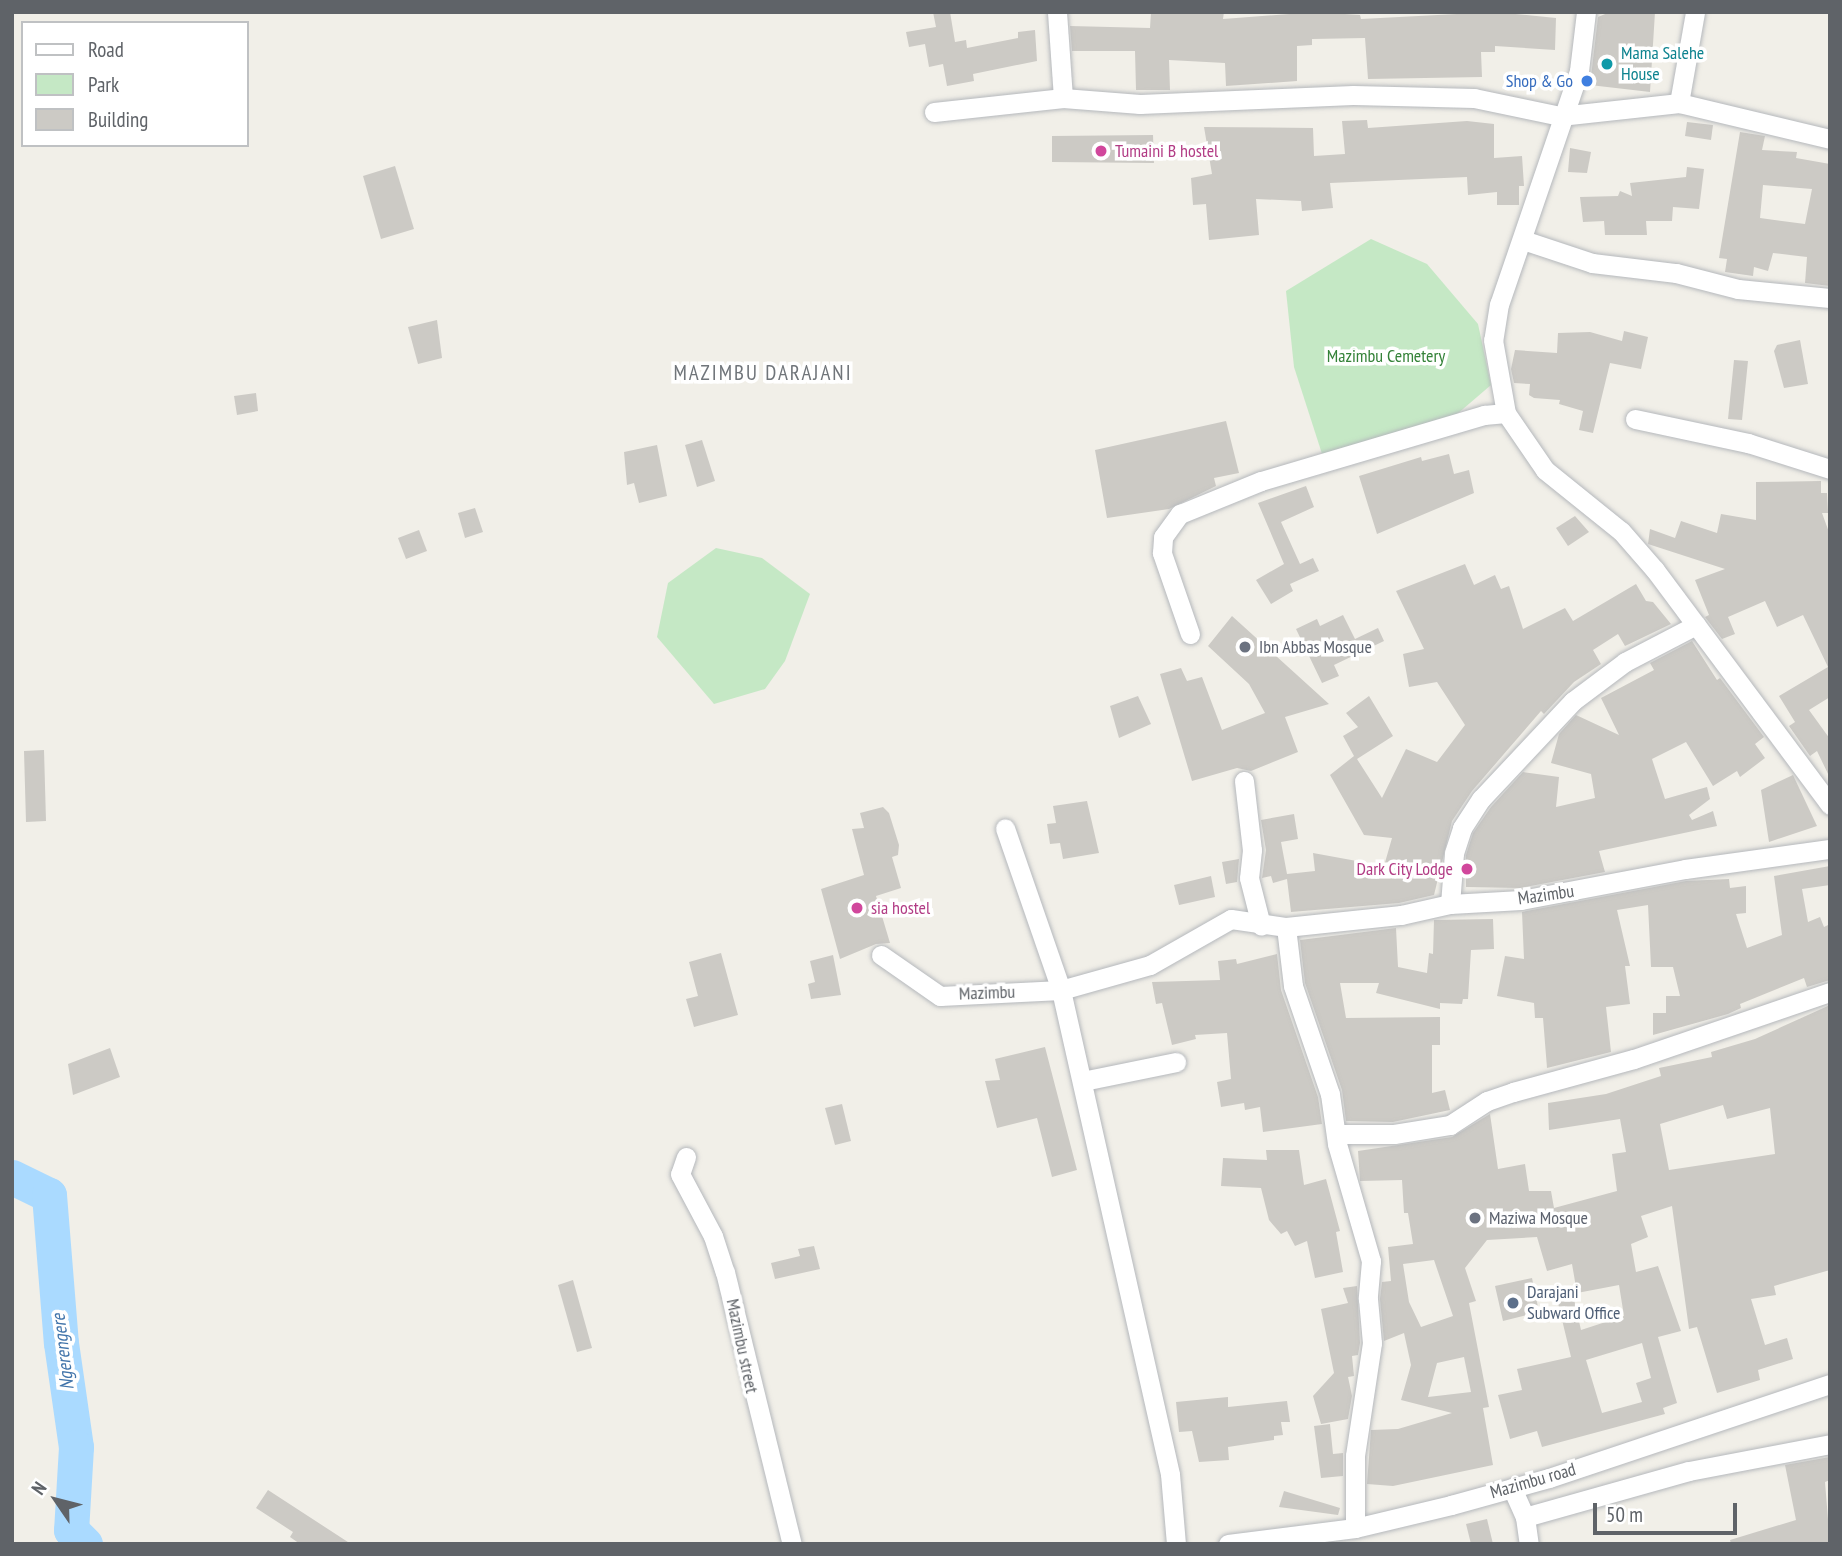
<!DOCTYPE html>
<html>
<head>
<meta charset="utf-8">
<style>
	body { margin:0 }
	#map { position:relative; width:1842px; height:1556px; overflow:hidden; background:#f1efe8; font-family:"PT Sans Narrow",sans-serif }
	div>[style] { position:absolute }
	.green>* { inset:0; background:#c5e8c5 }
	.river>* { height:35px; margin:-17.5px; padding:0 17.5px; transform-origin:17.5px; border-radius:17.5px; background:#aadaff }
	.building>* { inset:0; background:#cccac5 }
	.roads { filter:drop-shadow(0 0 2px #b5b8bc) drop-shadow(0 0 2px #b5b8bc) }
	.street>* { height:19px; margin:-9.5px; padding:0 9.5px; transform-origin:9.5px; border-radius:9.5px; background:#fff }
	.dots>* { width:19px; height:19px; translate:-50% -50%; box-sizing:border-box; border:4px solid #fff; border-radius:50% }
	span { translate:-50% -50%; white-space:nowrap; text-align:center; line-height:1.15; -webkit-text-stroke:7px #fff; paint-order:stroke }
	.culture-label { font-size:18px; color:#0d838f }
	.left { translate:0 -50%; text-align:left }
	.shop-label { font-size:18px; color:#366cbe }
	.right { translate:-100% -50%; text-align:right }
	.hotel-label { font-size:18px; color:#b23c85 }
	.park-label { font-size:18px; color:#348238 }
	.worship-label { font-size:18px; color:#5b616d }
	.street-label { font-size:18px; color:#5f6368 }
	.service-label { font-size:18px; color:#4e5e75 }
	.water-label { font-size:19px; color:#4174aa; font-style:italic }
	.quarter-label { font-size:21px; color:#70757a; letter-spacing:2px }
	.frame { position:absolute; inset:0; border:14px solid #5f6368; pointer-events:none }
	.legend { position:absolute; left:21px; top:21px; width:228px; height:126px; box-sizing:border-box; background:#fff; border:2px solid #bfc1c3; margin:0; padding:9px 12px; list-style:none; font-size:21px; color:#5f6368 }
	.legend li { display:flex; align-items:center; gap:14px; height:35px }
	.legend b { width:35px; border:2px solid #bfc1c3 }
	.north { position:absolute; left:21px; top:1465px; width:70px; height:70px; -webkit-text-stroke:5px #fff; paint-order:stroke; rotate:305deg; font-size:19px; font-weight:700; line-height:28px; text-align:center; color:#5f6368 }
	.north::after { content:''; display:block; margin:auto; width:24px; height:32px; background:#5f6368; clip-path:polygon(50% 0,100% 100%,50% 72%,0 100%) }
	.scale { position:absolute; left:1593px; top:1503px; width:144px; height:32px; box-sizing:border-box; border:4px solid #5f6368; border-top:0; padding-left:9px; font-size:21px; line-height:24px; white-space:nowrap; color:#5f6368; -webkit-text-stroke:5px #fff; paint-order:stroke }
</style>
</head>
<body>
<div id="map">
	<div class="green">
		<i style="clip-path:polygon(1371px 239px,1427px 264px,1478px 324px,1491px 385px,1428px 439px,1324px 460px,1294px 367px,1286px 291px)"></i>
		<i style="clip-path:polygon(716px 548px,762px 558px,810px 594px,785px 661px,765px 689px,714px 704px,657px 637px,668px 583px)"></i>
	</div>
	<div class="river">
		<i style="left:12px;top:1177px;width:41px;rotate:25.9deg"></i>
		<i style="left:49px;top:1195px;width:148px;rotate:85.4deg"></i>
		<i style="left:61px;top:1343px;width:105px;rotate:81.8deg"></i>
		<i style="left:76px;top:1447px;width:83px;rotate:93.4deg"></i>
		<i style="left:71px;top:1530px;width:20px;rotate:45deg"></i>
	</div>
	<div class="building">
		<i style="clip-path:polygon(933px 12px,950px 12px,955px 42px,966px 40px,967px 48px,1018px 38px,1018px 32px,1035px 30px,1037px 61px,973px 74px,974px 81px,947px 86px,943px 64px,929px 67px,925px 44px,909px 47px,906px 32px,936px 27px)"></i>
		<i style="clip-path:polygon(1151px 12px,1224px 12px,1223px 19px,1315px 12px,1360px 15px,1361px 19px,1495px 12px,1556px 18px,1555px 50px,1495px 46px,1495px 52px,1481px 52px,1482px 77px,1368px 79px,1365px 38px,1312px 39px,1312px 45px,1297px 46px,1297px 81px,1226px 86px,1225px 63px,1169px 60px,1170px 90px,1136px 90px,1135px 51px,1072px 51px,1070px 26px,1150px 28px)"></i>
		<i style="clip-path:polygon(1610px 12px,1655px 12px,1650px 92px,1590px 85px,1598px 17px)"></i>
		<i style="clip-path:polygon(1367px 120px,1368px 128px,1467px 121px,1494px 124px,1494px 158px,1522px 156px,1524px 186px,1519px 186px,1519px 205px,1497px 205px,1497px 192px,1468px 195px,1467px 177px,1330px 183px,1333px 208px,1302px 211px,1301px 201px,1256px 199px,1259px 235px,1209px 240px,1206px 204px,1193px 205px,1191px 178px,1212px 174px,1204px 127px,1313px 128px,1314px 156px,1345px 154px,1342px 121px)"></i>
		<i style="clip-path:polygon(1687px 122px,1713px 125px,1711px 140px,1685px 136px)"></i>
		<i style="clip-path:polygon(evenodd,1740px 132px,1765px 136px,1762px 150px,1797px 152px,1796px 158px,1830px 164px,1830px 286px,1805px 283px,1807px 257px,1773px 253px,1768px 271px,1754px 267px,1753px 276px,1725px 272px,1727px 259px,1719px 258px,1740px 132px,1763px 185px,1812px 189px,1805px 224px,1760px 218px,1763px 185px)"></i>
		<i style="clip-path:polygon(1153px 135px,1154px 163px,1052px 162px,1052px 136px)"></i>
		<i style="clip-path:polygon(1570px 148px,1591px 152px,1587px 173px,1568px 172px)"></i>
		<i style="clip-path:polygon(395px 166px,414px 229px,381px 239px,363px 176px)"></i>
		<i style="clip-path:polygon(1687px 167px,1704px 169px,1699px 209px,1673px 207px,1672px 221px,1646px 221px,1647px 235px,1605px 235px,1604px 221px,1583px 222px,1580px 197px,1618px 196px,1620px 191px,1632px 196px,1630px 183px,1686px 177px)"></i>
		<i style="clip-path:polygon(437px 320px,442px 358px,418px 364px,408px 327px)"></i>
		<i style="clip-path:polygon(1624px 331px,1648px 337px,1641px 369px,1610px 363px,1593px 433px,1579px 430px,1583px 411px,1559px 404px,1560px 400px,1534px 398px,1529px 395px,1530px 384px,1514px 383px,1511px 369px,1515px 350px,1557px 353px,1558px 333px,1590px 332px,1622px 341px)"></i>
		<i style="clip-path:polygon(1800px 340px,1808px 384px,1784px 388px,1774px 351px,1777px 345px)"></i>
		<i style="clip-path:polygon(1734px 360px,1748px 361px,1742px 420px,1728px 419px)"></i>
		<i style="clip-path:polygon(256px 393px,258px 411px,237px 415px,234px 396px)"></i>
		<i style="clip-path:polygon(1226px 421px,1239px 473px,1214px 478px,1216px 486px,1169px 509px,1107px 518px,1095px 450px)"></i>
		<i style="clip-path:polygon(702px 440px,715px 481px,697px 487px,685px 445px)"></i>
		<i style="clip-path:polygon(657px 445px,667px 496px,639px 503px,634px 483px,627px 485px,624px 452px)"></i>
		<i style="clip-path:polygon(1449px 454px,1454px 474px,1469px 470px,1474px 493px,1377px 534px,1359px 476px,1421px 457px,1422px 461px)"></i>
		<i style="clip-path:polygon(1821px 481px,1821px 493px,1827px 493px,1828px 513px,1822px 513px,1830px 535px,1830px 697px,1809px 710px,1830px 739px,1830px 778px,1817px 751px,1810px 756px,1789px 726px,1795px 722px,1779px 696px,1828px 667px,1803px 615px,1777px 627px,1765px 601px,1728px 617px,1735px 634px,1722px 639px,1705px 617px,1709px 615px,1695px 580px,1725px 569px,1648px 544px,1650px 529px,1675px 538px,1681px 521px,1717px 533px,1721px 514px,1756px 520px,1756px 482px)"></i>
		<i style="clip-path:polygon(1306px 486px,1314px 507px,1281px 522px,1300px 564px,1313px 558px,1319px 571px,1290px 584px,1293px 591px,1271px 604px,1256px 580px,1284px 564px,1258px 503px)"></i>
		<i style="clip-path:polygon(475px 508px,483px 532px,465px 538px,458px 513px)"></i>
		<i style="clip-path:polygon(1575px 516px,1589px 532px,1568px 546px,1556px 528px)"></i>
		<i style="clip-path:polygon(419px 530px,427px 551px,406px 559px,398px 538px)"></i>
		<i style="clip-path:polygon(1465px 564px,1474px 585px,1495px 575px,1501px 589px,1509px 586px,1523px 629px,1565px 608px,1573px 621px,1636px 584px,1646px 601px,1653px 602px,1671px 624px,1625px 646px,1618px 634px,1593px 650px,1601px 664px,1574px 682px,1544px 714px,1541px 711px,1472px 791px,1452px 821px,1434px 895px,1399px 903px,1291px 912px,1287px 879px,1273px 883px,1271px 876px,1262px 878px,1266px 850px,1261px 820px,1294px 814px,1298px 839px,1281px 842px,1287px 874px,1315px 871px,1313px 853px,1384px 866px,1392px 838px,1364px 835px,1330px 775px,1354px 756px,1343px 736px,1358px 727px,1346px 713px,1369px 696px,1393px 736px,1357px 759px,1382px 798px,1406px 749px,1437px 762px,1465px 725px,1437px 682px,1409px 687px,1403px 654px,1424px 649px,1396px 591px)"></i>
		<i style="clip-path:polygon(1343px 615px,1355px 639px,1378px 628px,1384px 641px,1334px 665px,1339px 676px,1322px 683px,1296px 629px,1317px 619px,1320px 626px)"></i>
		<i style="clip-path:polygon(1232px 616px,1329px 704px,1285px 717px,1298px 752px,1251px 771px,1237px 768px,1192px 781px,1160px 674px,1181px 668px,1187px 681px,1202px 677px,1222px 730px,1265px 713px,1249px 684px,1208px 646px)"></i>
		<i style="clip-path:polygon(1692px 641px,1717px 680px,1720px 678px,1764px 737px,1755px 744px,1765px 758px,1740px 777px,1737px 771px,1713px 786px,1686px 742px,1652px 759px,1665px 799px,1707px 787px,1710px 799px,1689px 815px,1692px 820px,1713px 811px,1717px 826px,1599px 851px,1605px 872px,1520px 888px,1466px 887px,1466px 855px,1473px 833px,1491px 807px,1523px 772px,1559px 777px,1556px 807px,1595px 798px,1591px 774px,1551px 763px,1559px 734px,1576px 715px,1619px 735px,1601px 698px,1654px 670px,1650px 663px)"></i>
		<i style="clip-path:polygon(1138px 696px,1151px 724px,1119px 738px,1110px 706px)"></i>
		<i style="clip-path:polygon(44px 750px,46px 821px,26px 822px,24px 751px)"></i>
		<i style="clip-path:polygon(1793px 775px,1817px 826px,1769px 842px,1761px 790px)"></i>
		<i style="clip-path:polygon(1087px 801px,1099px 853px,1063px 859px,1060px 843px,1050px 844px,1047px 824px,1056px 823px,1053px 806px)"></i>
		<i style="clip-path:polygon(883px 807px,889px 813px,899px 845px,898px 855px,892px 857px,901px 888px,876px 896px,890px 943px,876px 944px,840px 959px,821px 889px,864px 875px,852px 829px,864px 828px,860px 813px)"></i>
		<i style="clip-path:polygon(1239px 859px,1237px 882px,1226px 884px,1222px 862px)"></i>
		<i style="clip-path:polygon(1830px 866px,1830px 885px,1802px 889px,1808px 922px,1820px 917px,1824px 927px,1830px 924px,1830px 980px,1807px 987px,1804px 978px,1740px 1004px,1741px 1008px,1728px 1014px,1653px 1035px,1653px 1013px,1666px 1013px,1666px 996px,1680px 996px,1673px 967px,1651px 967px,1648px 905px,1617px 910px,1630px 966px,1625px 966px,1630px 1004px,1606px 1007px,1611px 1052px,1547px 1068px,1543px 1018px,1535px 1018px,1534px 1003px,1497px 996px,1505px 956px,1524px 959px,1522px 912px,1686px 881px,1729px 879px,1730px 888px,1746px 886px,1746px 913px,1736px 914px,1747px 948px,1782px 935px,1774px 876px)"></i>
		<i style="clip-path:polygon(1211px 876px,1215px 897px,1179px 905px,1174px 885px)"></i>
		<i style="clip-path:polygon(1493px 919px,1494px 949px,1471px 950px,1468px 999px,1463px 999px,1462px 1004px,1440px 1003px,1440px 1009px,1376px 993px,1379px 983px,1340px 983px,1346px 1018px,1440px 1017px,1440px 1045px,1432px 1045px,1432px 1093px,1445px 1090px,1450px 1110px,1393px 1122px,1346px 1121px,1342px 1090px,1305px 983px,1300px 940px,1396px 928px,1398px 967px,1427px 973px,1429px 953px,1433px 954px,1434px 920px)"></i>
		<i style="clip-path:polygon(721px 953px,738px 1015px,694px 1027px,686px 999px,698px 996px,689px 962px)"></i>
		<i style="clip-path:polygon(1277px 954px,1281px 990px,1318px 1097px,1322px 1124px,1263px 1132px,1260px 1107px,1245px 1110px,1244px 1103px,1221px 1107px,1217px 1082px,1231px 1079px,1227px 1033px,1195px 1035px,1196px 1039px,1172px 1045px,1162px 1003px,1156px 1004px,1152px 982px,1220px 980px,1218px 961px,1236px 959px,1237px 964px)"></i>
		<i style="clip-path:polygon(833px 955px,841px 995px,811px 999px,808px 984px,815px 982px,810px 961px)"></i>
		<i style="clip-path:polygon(evenodd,1830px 1005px,1830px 1270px,1774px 1286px,1776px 1295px,1751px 1299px,1765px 1345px,1787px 1338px,1793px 1359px,1758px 1370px,1760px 1380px,1717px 1393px,1697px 1327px,1689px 1329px,1672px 1206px,1641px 1216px,1648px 1237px,1631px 1244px,1636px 1272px,1658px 1266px,1681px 1331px,1658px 1337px,1677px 1403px,1663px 1408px,1665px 1414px,1542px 1447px,1537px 1431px,1510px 1439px,1498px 1395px,1522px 1390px,1517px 1369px,1571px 1357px,1557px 1299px,1573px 1295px,1581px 1330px,1624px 1316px,1619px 1285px,1577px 1293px,1572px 1264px,1547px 1271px,1537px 1237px,1487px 1240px,1465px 1268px,1476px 1301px,1469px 1303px,1489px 1407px,1483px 1408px,1493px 1465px,1393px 1486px,1367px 1484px,1371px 1430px,1398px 1429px,1452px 1413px,1401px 1400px,1411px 1365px,1404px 1333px,1384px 1341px,1380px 1299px,1382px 1282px,1391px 1281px,1388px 1247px,1413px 1244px,1408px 1213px,1404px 1213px,1402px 1180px,1360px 1181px,1358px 1151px,1452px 1137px,1490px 1114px,1498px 1169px,1525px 1164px,1529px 1191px,1551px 1191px,1554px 1208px,1617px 1191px,1612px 1154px,1626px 1152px,1620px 1119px,1549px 1130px,1548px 1103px,1606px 1094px,1661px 1076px,1659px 1068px,1712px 1057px,1711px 1052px,1755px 1039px,1830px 1005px,1723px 1105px,1727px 1119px,1770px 1108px,1775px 1154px,1669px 1170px,1660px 1124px,1723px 1105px,1830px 1005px,1434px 1260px,1453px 1316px,1421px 1327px,1409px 1302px,1403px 1264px,1434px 1260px,1830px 1005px,1642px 1343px,1651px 1378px,1636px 1383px,1642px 1402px,1602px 1413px,1586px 1360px,1642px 1343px,1830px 1005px,1464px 1357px,1471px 1392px,1428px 1397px,1437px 1363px,1464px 1357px)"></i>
		<i style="clip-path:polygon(1045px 1047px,1077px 1170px,1052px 1177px,1037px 1118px,997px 1128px,985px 1081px,1000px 1080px,995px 1059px)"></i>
		<i style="clip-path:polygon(110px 1048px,120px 1077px,73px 1095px,68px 1064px)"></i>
		<i style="clip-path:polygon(842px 1104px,851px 1141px,835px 1145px,825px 1108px)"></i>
		<i style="clip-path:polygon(1266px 1150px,1299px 1150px,1304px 1185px,1326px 1179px,1340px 1231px,1336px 1232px,1343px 1272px,1315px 1278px,1307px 1241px,1295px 1246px,1287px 1231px,1281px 1234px,1269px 1220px,1261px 1188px,1221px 1186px,1223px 1158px,1267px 1160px)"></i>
		<i style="clip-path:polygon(814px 1246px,820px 1269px,775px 1279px,771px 1263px,800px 1256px,798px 1249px)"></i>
		<i style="clip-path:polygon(1532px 1278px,1539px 1312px,1503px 1321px,1495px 1286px)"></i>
		<i style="clip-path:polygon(573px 1280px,592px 1348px,577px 1352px,558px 1285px)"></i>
		<i style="clip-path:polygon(1357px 1286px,1360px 1343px,1358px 1355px,1352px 1356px,1354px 1376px,1348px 1377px,1352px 1396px,1348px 1419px,1321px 1424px,1313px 1396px,1334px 1373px,1321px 1309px,1348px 1303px,1343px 1288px)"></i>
		<i style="clip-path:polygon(1228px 1397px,1228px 1407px,1287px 1401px,1290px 1422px,1281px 1422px,1283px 1435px,1274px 1436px,1274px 1440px,1228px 1447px,1229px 1460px,1199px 1462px,1192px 1431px,1179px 1432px,1176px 1402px)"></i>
		<i style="clip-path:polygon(1330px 1424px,1333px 1454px,1343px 1453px,1343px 1476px,1321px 1478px,1314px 1426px)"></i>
		<i style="clip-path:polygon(1830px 1457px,1830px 1480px,1825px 1482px,1830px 1544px,1731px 1544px,1730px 1540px,1796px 1520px,1785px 1465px)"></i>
		<i style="clip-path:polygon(268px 1490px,351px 1544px,300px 1544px,290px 1537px,293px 1532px,256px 1508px)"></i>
		<i style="clip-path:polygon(1284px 1491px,1340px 1508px,1338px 1515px,1279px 1507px)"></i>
		<i style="clip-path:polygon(1487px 1519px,1493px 1544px,1471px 1544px,1466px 1524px)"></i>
	</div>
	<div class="roads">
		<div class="street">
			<i style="left:1057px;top:12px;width:86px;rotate:86deg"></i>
			<i style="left:1586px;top:12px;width:59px;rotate:96.8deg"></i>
			<i style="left:1579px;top:71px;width:246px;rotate:108.9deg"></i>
			<i style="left:1499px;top:304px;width:36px;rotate:99deg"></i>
			<i style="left:1493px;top:340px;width:74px;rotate:79.9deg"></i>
			<i style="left:1506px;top:413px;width:69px;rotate:55.6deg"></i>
			<i style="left:1545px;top:470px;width:97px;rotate:38.8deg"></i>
			<i style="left:1621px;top:531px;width:52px;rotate:48.9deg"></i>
			<i style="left:1655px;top:570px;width:293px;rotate:53.3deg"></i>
			<i style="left:1679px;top:103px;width:92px;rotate:-80deg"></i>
			<i style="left:934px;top:112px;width:130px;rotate:-6.2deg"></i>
			<i style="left:1063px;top:98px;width:77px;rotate:4.5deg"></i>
			<i style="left:1140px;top:104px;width:213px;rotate:-2.4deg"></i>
			<i style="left:1353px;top:95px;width:121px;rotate:1.4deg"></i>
			<i style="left:1474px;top:98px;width:88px;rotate:11.8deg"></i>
			<i style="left:1560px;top:116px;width:120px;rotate:-6.2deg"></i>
			<i style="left:1679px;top:103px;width:155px;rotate:13.4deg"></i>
			<i style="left:1523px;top:240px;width:73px;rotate:18.4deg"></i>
			<i style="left:1592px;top:263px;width:85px;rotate:6.8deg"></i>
			<i style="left:1676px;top:273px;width:64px;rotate:14.5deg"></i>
			<i style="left:1738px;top:289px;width:92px;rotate:5.6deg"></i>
			<i style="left:1635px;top:419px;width:116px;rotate:12deg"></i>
			<i style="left:1748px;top:443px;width:86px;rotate:17.6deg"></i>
			<i style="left:1190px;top:634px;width:86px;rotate:-109.1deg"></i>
			<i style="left:1162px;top:553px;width:16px;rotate:-86deg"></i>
			<i style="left:1163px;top:537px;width:29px;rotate:-54deg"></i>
			<i style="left:1180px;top:514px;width:87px;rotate:-22.2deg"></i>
			<i style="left:1261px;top:481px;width:233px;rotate:-16.5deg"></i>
			<i style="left:1484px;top:415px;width:22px;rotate:-5deg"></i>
			<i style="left:1244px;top:781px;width:69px;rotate:83.4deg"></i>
			<i style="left:1252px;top:850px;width:28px;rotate:96deg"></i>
			<i style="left:1249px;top:878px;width:49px;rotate:75.7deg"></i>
			<i style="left:1450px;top:904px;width:51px;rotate:-85.5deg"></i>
			<i style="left:1454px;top:853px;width:26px;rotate:-72deg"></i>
			<i style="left:1462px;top:828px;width:35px;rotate:-57deg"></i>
			<i style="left:1481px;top:799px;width:134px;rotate:-46.8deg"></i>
			<i style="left:1573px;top:701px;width:65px;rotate:-36.9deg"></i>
			<i style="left:1625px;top:662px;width:80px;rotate:-27.5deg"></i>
			<i style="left:1286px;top:927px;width:59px;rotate:83.2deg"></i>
			<i style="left:1293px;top:986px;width:114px;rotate:71.1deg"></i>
			<i style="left:1330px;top:1094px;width:50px;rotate:82deg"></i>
			<i style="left:1337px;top:1144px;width:122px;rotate:73.8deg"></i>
			<i style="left:1371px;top:1261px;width:38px;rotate:95deg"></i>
			<i style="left:1368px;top:1299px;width:44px;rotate:84.8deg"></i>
			<i style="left:1372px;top:1343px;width:114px;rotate:98.6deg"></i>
			<i style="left:1355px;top:1456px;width:72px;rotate:90deg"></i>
			<i style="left:881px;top:955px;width:72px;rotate:34.8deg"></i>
			<i style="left:940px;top:996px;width:121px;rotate:-2.8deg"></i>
			<i style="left:1061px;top:990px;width:171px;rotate:-109.1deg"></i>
			<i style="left:1083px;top:1081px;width:95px;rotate:-11.5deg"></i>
			<i style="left:1336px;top:1134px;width:58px"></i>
			<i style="left:1394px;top:1134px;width:57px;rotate:-9.1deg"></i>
			<i style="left:1450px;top:1125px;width:44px;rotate:-33deg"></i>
			<i style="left:1487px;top:1101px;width:28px;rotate:-19deg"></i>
			<i style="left:1513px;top:1092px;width:125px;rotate:-15.3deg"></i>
			<i style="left:1634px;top:1059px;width:207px;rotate:-18.9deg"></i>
			<i style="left:686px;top:1157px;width:18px;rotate:109deg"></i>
			<i style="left:680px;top:1174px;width:70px;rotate:62deg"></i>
			<i style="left:713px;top:1236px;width:38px;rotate:72deg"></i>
			<i style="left:725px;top:1272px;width:280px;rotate:76.2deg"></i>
			<i style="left:1512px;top:1488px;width:32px;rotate:66deg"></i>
			<i style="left:1525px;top:1517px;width:27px;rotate:82deg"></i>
			<i style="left:1525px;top:1517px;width:170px;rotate:-15.7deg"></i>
			<i style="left:1689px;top:1471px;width:144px;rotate:-10.8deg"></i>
			<i style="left:1176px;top:1544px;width:70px;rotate:-94.9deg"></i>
			<i style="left:1170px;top:1474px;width:496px;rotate:-102.7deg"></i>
			<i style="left:1061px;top:990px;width:92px;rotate:-15.7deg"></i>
			<i style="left:1150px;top:965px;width:93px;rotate:-29.6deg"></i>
			<i style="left:1231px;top:919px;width:56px;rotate:8.3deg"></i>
			<i style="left:1286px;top:927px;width:116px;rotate:-6deg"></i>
			<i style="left:1401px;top:915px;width:50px;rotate:-12.7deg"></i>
			<i style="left:1450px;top:904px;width:71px;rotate:-3.2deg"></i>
			<i style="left:1521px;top:900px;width:167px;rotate:-10.7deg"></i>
			<i style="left:1685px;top:869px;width:146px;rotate:-7.9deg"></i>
			<i style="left:1228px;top:1544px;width:128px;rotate:-7.2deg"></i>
			<i style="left:1355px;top:1528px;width:99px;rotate:-13.5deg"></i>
			<i style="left:1451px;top:1505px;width:102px;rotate:-15.4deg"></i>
			<i style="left:1549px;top:1478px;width:296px;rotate:-18.5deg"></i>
		</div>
	</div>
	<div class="dots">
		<i style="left:1607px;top:64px;background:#0f9aa8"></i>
		<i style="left:1587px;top:81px;background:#3f7fe0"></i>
		<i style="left:1101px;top:151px;background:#d1479c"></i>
		<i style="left:1245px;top:647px;background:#6b7280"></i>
		<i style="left:1467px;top:869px;background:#d1479c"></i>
		<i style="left:857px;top:908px;background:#d1479c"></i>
		<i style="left:1475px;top:1218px;background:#6b7280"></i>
		<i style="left:1513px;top:1303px;background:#5c6f8a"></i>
	</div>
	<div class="culture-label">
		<span class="left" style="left:1621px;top:64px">Mama Salehe<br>House</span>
	</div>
	<div class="shop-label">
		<span class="right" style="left:1573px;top:81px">Shop &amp; Go</span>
	</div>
	<div class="hotel-label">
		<span class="left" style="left:1115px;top:151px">Tumaini B hostel</span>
		<span class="right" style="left:1453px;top:869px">Dark City Lodge</span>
		<span class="left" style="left:871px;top:908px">sia hostel</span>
	</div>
	<div class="park-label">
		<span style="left:1386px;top:356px">Mazimbu Cemetery</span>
	</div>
	<div class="worship-label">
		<span class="left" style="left:1259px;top:647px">Ibn Abbas Mosque</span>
		<span class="left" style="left:1489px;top:1218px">Maziwa Mosque</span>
	</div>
	<div class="street-label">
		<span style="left:1546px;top:895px;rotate:-8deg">Mazimbu</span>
		<span style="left:987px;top:993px;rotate:-2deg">Mazimbu</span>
		<span style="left:742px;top:1346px;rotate:78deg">Mazimbu street</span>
		<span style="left:1533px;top:1481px;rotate:-16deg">Mazimbu road</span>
	</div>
	<div class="service-label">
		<span class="left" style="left:1527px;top:1303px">Darajani<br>Subward Office</span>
	</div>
	<div class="water-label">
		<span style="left:63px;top:1352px;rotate:-97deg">Ngerengere</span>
	</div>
	<div class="quarter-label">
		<span style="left:763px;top:373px">MAZIMBU DARAJANI</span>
	</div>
	<div class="frame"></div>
	<ul class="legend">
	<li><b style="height:9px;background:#fff"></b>Road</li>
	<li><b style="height:19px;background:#c5e8c5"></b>Park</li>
	<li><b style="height:19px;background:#cccac5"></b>Building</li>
	</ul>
	<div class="north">N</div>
	<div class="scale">50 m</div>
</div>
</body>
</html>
